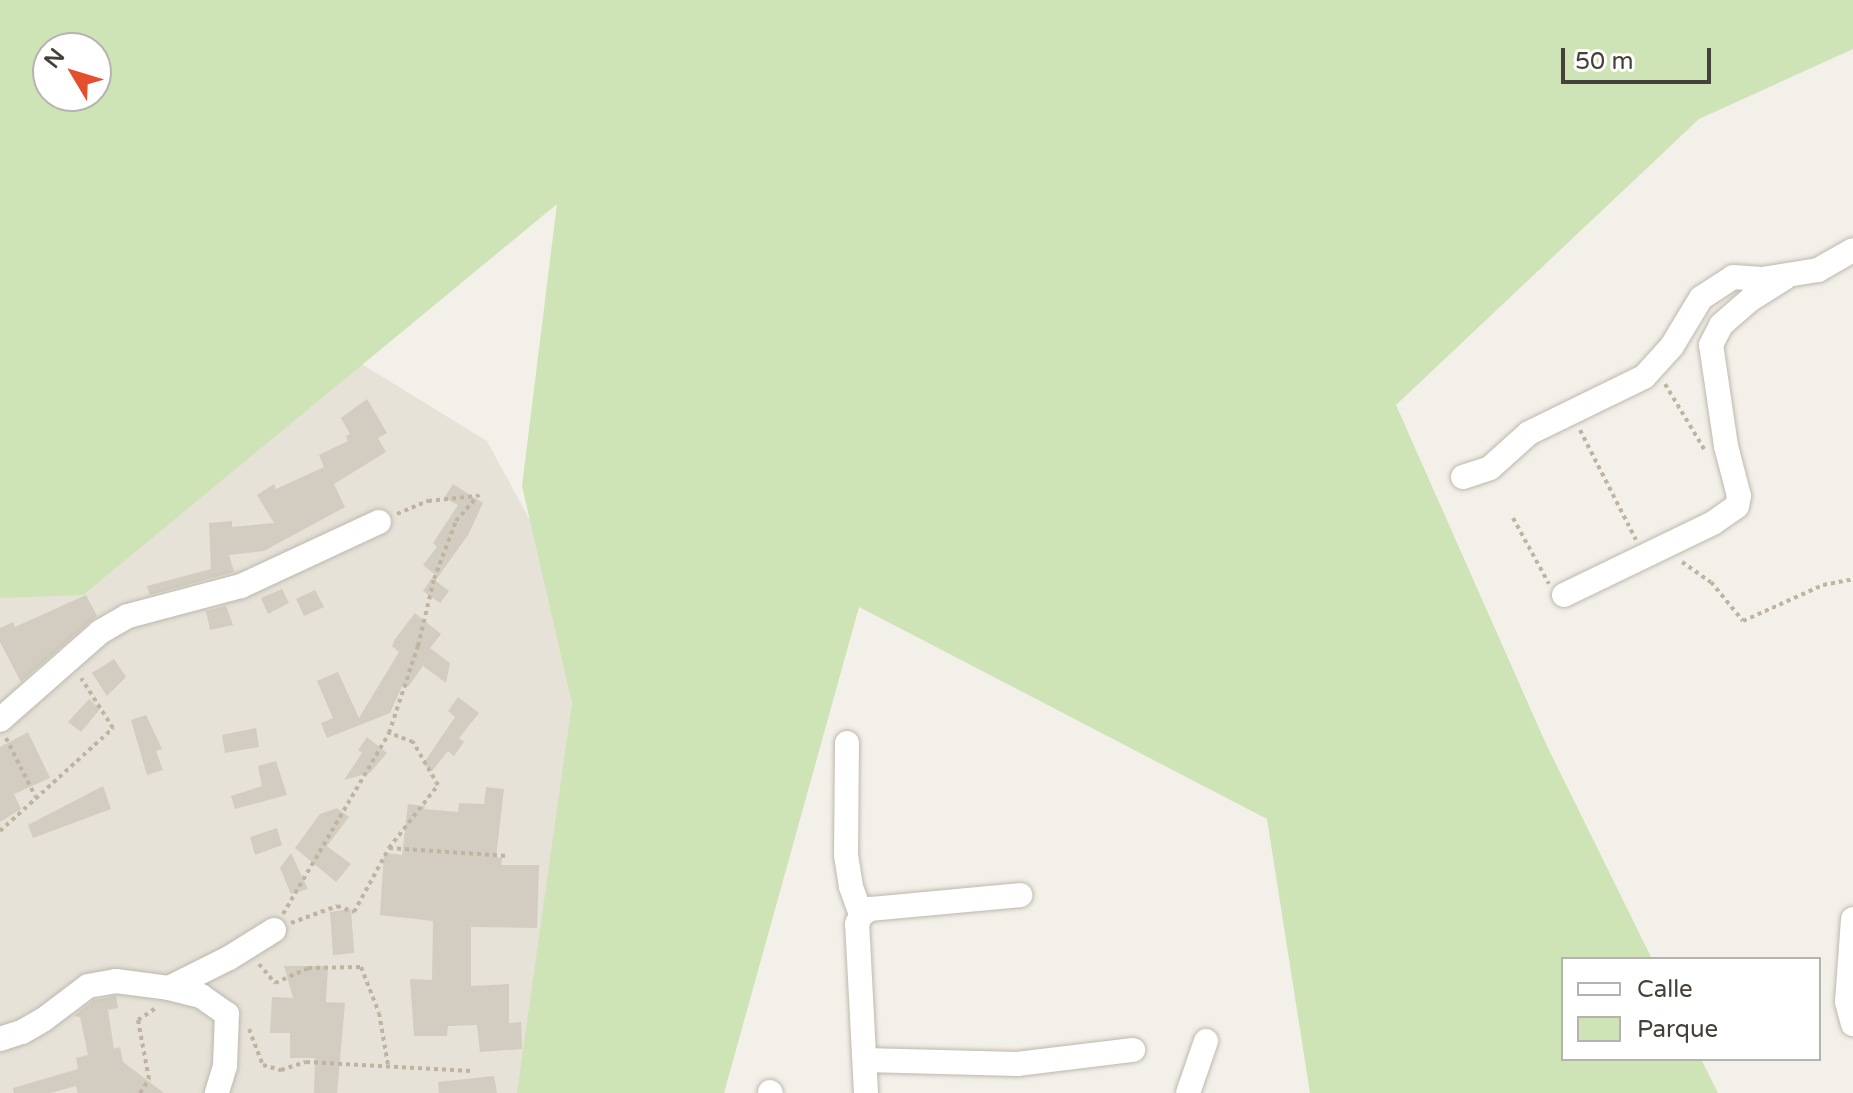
<!DOCTYPE html>
<html>
<head>
<meta charset="utf-8">
<style>
	body { margin:0 }
	#map { position:relative; width:1853px; height:1093px; overflow:hidden; background:#f3f0e9; font-family:"Varela Round",sans-serif }
	div>[style] { position:absolute }
	.residential>* { inset:0; background:#e6e2d8 }
	.green>* { inset:0; background:#cee3b6 }
	.building>* { inset:0; background:#d3ccc0 }
	.path>* { height:4px; margin-top:-2px; transform-origin:0; background:repeating-linear-gradient(90deg,#beb49f 0 4px,transparent 0 8px) }
	.roads { filter:drop-shadow(0 0 2px #bdb8ac) drop-shadow(0 0 2px #bdb8ac) }
	.street>* { height:24px; margin:-12px; padding:0 12px; transform-origin:12px; border-radius:12px; background:#fff }
	span { translate:-50% -50%; white-space:nowrap; text-align:center; line-height:1.15; -webkit-text-stroke:7px #fff; paint-order:stroke }
	.legend { position:absolute; left:1561px; top:957px; width:260px; height:104px; box-sizing:border-box; background:#fff; border:2px solid #b5b3af; margin:0; padding:10px 14px; list-style:none; font-size:24px; color:#464138 }
	.legend li { display:flex; align-items:center; gap:16px; height:40px }
	.legend b { width:40px; border:2px solid #b5b3af }
	.north { position:absolute; left:32px; top:32px; width:80px; height:80px; box-sizing:border-box; background:#fff; border:2px solid #b5b3af; border-radius:50%; rotate:308deg; font-size:22px; font-weight:700; line-height:32px; text-align:center; color:#464138 }
	.north::after { content:''; display:block; margin:auto; width:28px; height:36px; background:#e54e2e; clip-path:polygon(50% 0,100% 100%,50% 72%,0 100%) }
	.scale { position:absolute; left:1561px; top:48px; width:150px; height:36px; box-sizing:border-box; border:4px solid #464138; border-top:0; padding-left:10px; font-size:24px; line-height:28px; white-space:nowrap; color:#464138; -webkit-text-stroke:6px #fff; paint-order:stroke }
</style>
</head>
<body>
<div id="map">
	<div class="residential">
		<i style="clip-path:polygon(350px 357px,487px 441px,576px 605px,556px 1059px,549px 1093px,0 1093px,0 593px)"></i>
	</div>
	<div class="green">
		<i style="clip-path:polygon(evenodd,0 0,1853px 0,1853px 49px,1699px 119px,1396px 405px,1546px 744px,1652px 959px,1563px 959px,1563px 1059px,1701px 1059px,1718px 1093px,1310px 1093px,1267px 819px,859px 607px,724px 1093px,517px 1093px,572px 703px,522px 486px,557px 204px,83px 595px,0 598px,0 0,48px 48px,96px 48px,96px 96px,48px 96px,48px 48px)"></i>
	</div>
	<div class="building">
		<i style="clip-path:polygon(367px 399px,387px 433px,378px 438px,386px 452px,334px 484px,345px 507px,264px 551px,229px 555px,234px 572px,150px 595px,147px 586px,211px 569px,209px 523px,232px 521px,232px 527px,274px 523px,257px 495px,274px 484px,276px 489px,324px 467px,319px 455px,348px 441px,346px 436px,350px 434px,341px 418px)"></i>
		<i style="clip-path:polygon(453px 484px,483px 503px,468px 535px,438px 577px,423px 565px,437px 547px,433px 543px,458px 505px,444px 498px)"></i>
		<i style="clip-path:polygon(432px 578px,449px 591px,440px 603px,423px 591px)"></i>
		<i style="clip-path:polygon(282px 589px,289px 603px,268px 614px,261px 598px)"></i>
		<i style="clip-path:polygon(315px 590px,324px 607px,304px 616px,296px 599px)"></i>
		<i style="clip-path:polygon(86px 595px,97px 616px,21px 682px,0 642px,0 628px,13px 622px,15px 627px)"></i>
		<i style="clip-path:polygon(226px 606px,233px 625px,210px 630px,206px 611px)"></i>
		<i style="clip-path:polygon(415px 613px,441px 634px,430px 648px,450px 663px,446px 683px,423px 666px,408px 687px,403px 684px,390px 713px,327px 738px,321px 723px,333px 718px,317px 681px,338px 672px,359px 718px,399px 652px,392px 646px,395px 639px)"></i>
		<i style="clip-path:polygon(114px 659px,126px 677px,107px 696px,92px 673px)"></i>
		<i style="clip-path:polygon(458px 697px,479px 713px,459px 738px,464px 742px,454px 756px,448px 751px,432px 771px,423px 764px,455px 717px,448px 711px)"></i>
		<i style="clip-path:polygon(89px 699px,100px 709px,81px 732px,68px 722px)"></i>
		<i style="clip-path:polygon(146px 715px,162px 749px,156px 751px,163px 770px,147px 775px,131px 720px)"></i>
		<i style="clip-path:polygon(256px 728px,259px 747px,225px 753px,222px 735px)"></i>
		<i style="clip-path:polygon(28px 732px,50px 778px,14px 794px,21px 809px,0 822px,0 747px)"></i>
		<i style="clip-path:polygon(367px 737px,387px 753px,370px 773px,344px 780px,362px 753px,358px 750px)"></i>
		<i style="clip-path:polygon(276px 761px,287px 795px,235px 809px,231px 796px,262px 786px,258px 766px)"></i>
		<i style="clip-path:polygon(103px 786px,111px 809px,33px 838px,28px 825px)"></i>
		<i style="clip-path:polygon(486px 787px,504px 789px,496px 857px,502px 858px,501px 865px,539px 865px,537px 928px,471px 927px,471px 986px,509px 984px,509px 1023px,521px 1022px,522px 1049px,480px 1052px,477px 1025px,448px 1026px,447px 1036px,414px 1036px,410px 979px,432px 980px,433px 921px,380px 915px,384px 853px,402px 855px,408px 804px,425px 806px,424px 809px,458px 812px,459px 803px,484px 804px)"></i>
		<i style="clip-path:polygon(337px 808px,349px 817px,327px 846px,351px 864px,336px 882px,295px 848px,320px 814px)"></i>
		<i style="clip-path:polygon(277px 828px,282px 845px,255px 855px,250px 837px)"></i>
		<i style="clip-path:polygon(291px 853px,308px 889px,291px 894px,280px 868px)"></i>
		<i style="clip-path:polygon(351px 909px,354px 953px,333px 955px,330px 912px)"></i>
		<i style="clip-path:polygon(284px 966px,328px 966px,326px 1002px,345px 1003px,337px 1093px,314px 1093px,315px 1058px,290px 1058px,290px 1033px,270px 1033px,272px 997px,293px 998px)"></i>
		<i style="clip-path:polygon(116px 996px,118px 1008px,108px 1010px,114px 1049px,120px 1047px,123px 1062px,164px 1093px,78px 1093px,76px 1086px,50px 1093px,14px 1093px,13px 1088px,78px 1069px,76px 1058px,88px 1055px,80px 1017px,74px 1016px,94px 1000px)"></i>
		<i style="clip-path:polygon(494px 1076px,497px 1093px,439px 1093px,438px 1082px)"></i>
	</div>
	<div class="path">
		<i style="left:1665px;top:384px;width:76px;rotate:59deg"></i>
		<i style="left:1580px;top:430px;width:123px;rotate:63deg"></i>
		<i style="left:397px;top:514px;width:34px;rotate:-23deg"></i>
		<i style="left:428px;top:501px;width:49px;rotate:-5.8deg"></i>
		<i style="left:1513px;top:518px;width:75px;rotate:61.4deg"></i>
		<i style="left:1682px;top:562px;width:35px;rotate:35deg"></i>
		<i style="left:1711px;top:582px;width:50px;rotate:50.6deg"></i>
		<i style="left:1743px;top:621px;width:88px;rotate:-24.2deg"></i>
		<i style="left:1823px;top:585px;width:31px;rotate:-11deg"></i>
		<i style="left:6px;top:738px;width:65px;rotate:63.4deg"></i>
		<i style="left:0;top:831px;width:153px;rotate:-42.3deg"></i>
		<i style="left:113px;top:728px;width:59px;rotate:-122.6deg"></i>
		<i style="left:389px;top:848px;width:119px;rotate:3.8deg"></i>
		<i style="left:283px;top:914px;width:210px;rotate:-59.6deg"></i>
		<i style="left:389px;top:733px;width:92px;rotate:-71.6deg"></i>
		<i style="left:418px;top:646px;width:69px;rotate:-76.6deg"></i>
		<i style="left:434px;top:579px;width:62px;rotate:-69.2deg"></i>
		<i style="left:456px;top:521px;width:35px;rotate:-49deg"></i>
		<i style="left:291px;top:923px;width:49px;rotate:-20.3deg"></i>
		<i style="left:337px;top:906px;width:18px;rotate:19deg"></i>
		<i style="left:354px;top:912px;width:73px;rotate:-61.3deg"></i>
		<i style="left:389px;top:848px;width:80px;rotate:-52.1deg"></i>
		<i style="left:438px;top:785px;width:50px;rotate:-120.2deg"></i>
		<i style="left:413px;top:742px;width:26px;rotate:-159deg"></i>
		<i style="left:259px;top:964px;width:25px;rotate:50deg"></i>
		<i style="left:275px;top:983px;width:36px;rotate:-24deg"></i>
		<i style="left:308px;top:968px;width:53px;rotate:-1.1deg"></i>
		<i style="left:361px;top:967px;width:49px;rotate:68.6deg"></i>
		<i style="left:379px;top:1013px;width:53px;rotate:80.2deg"></i>
		<i style="left:249px;top:1029px;width:39px;rotate:69deg"></i>
		<i style="left:263px;top:1065px;width:19px;rotate:16deg"></i>
		<i style="left:281px;top:1070px;width:26px;rotate:-18deg"></i>
		<i style="left:306px;top:1062px;width:165px;rotate:3.1deg"></i>
		<i style="left:140px;top:1093px;width:17px;rotate:-57deg"></i>
		<i style="left:149px;top:1079px;width:60px;rotate:-100.6deg"></i>
		<i style="left:138px;top:1020px;width:23px;rotate:-34deg"></i>
	</div>
	<div class="roads">
		<div class="street">
			<i style="left:1463px;top:477px;width:28px;rotate:-18deg"></i>
			<i style="left:1490px;top:468px;width:52px;rotate:-41.9deg"></i>
			<i style="left:1529px;top:433px;width:128px;rotate:-26deg"></i>
			<i style="left:1644px;top:377px;width:42px;rotate:-47.9deg"></i>
			<i style="left:1672px;top:346px;width:56px;rotate:-58.9deg"></i>
			<i style="left:1701px;top:298px;width:38px;rotate:-33deg"></i>
			<i style="left:1733px;top:277px;width:29px;rotate:4deg"></i>
			<i style="left:1762px;top:279px;width:57px;rotate:-9.1deg"></i>
			<i style="left:1818px;top:270px;width:40px;rotate:-29.7deg"></i>
			<i style="left:1564px;top:595px;width:165px;rotate:-25.8deg"></i>
			<i style="left:1713px;top:523px;width:29px;rotate:-35deg"></i>
			<i style="left:1737px;top:506px;width:10px;rotate:-79deg"></i>
			<i style="left:1739px;top:496px;width:52px;rotate:-104.6deg"></i>
			<i style="left:1726px;top:446px;width:102px;rotate:-98.4deg"></i>
			<i style="left:1711px;top:345px;width:22px;rotate:-63deg"></i>
			<i style="left:1721px;top:325px;width:40px;rotate:-41deg"></i>
			<i style="left:1751px;top:299px;width:40px;rotate:-32deg"></i>
			<i style="left:0;top:720px;width:133px;rotate:-41.3deg"></i>
			<i style="left:100px;top:632px;width:32px;rotate:-30deg"></i>
			<i style="left:128px;top:616px;width:117px;rotate:-14.9deg"></i>
			<i style="left:241px;top:586px;width:152px;rotate:-24.9deg"></i>
			<i style="left:847px;top:743px;width:112px;rotate:90.5deg"></i>
			<i style="left:846px;top:855px;width:32px;rotate:81deg"></i>
			<i style="left:851px;top:887px;width:30px;rotate:70deg"></i>
			<i style="left:1853px;top:919px;width:83px;rotate:94.1deg"></i>
			<i style="left:1847px;top:1002px;width:23px;rotate:75deg"></i>
			<i style="left:169px;top:988px;width:67px;rotate:-26.6deg"></i>
			<i style="left:229px;top:958px;width:53px;rotate:-31.9deg"></i>
			<i style="left:0;top:1039px;width:23px;rotate:-18deg"></i>
			<i style="left:22px;top:1032px;width:24px;rotate:-30deg"></i>
			<i style="left:43px;top:1020px;width:56px;rotate:-37.1deg"></i>
			<i style="left:88px;top:986px;width:28px;rotate:-10deg"></i>
			<i style="left:116px;top:981px;width:53px;rotate:7.5deg"></i>
			<i style="left:169px;top:988px;width:33px;rotate:14deg"></i>
			<i style="left:201px;top:996px;width:32px;rotate:35deg"></i>
			<i style="left:227px;top:1014px;width:52px;rotate:92.2deg"></i>
			<i style="left:225px;top:1066px;width:28px;rotate:107deg"></i>
			<i style="left:865px;top:1060px;width:152px;rotate:1.5deg"></i>
			<i style="left:1017px;top:1064px;width:117px;rotate:-6.9deg"></i>
			<i style="left:770px;top:1092px;width:1px;rotate:45deg"></i>
			<i style="left:866px;top:1093px;width:169px;rotate:-93deg"></i>
			<i style="left:857px;top:924px;width:10px;rotate:-66deg"></i>
			<i style="left:861px;top:915px;width:11px;rotate:-34deg"></i>
			<i style="left:870px;top:909px;width:151px;rotate:-5.3deg"></i>
			<i style="left:1188px;top:1093px;width:55px;rotate:-70.9deg"></i>
		</div>
	</div>
	<ul class="legend">
	<li><b style="height:10px;background:#fff"></b>Calle</li>
	<li><b style="height:22px;background:#cee3b6"></b>Parque</li>
	</ul>
	<div class="north">N</div>
	<div class="scale">50 m</div>
</div>
</body>
</html>
